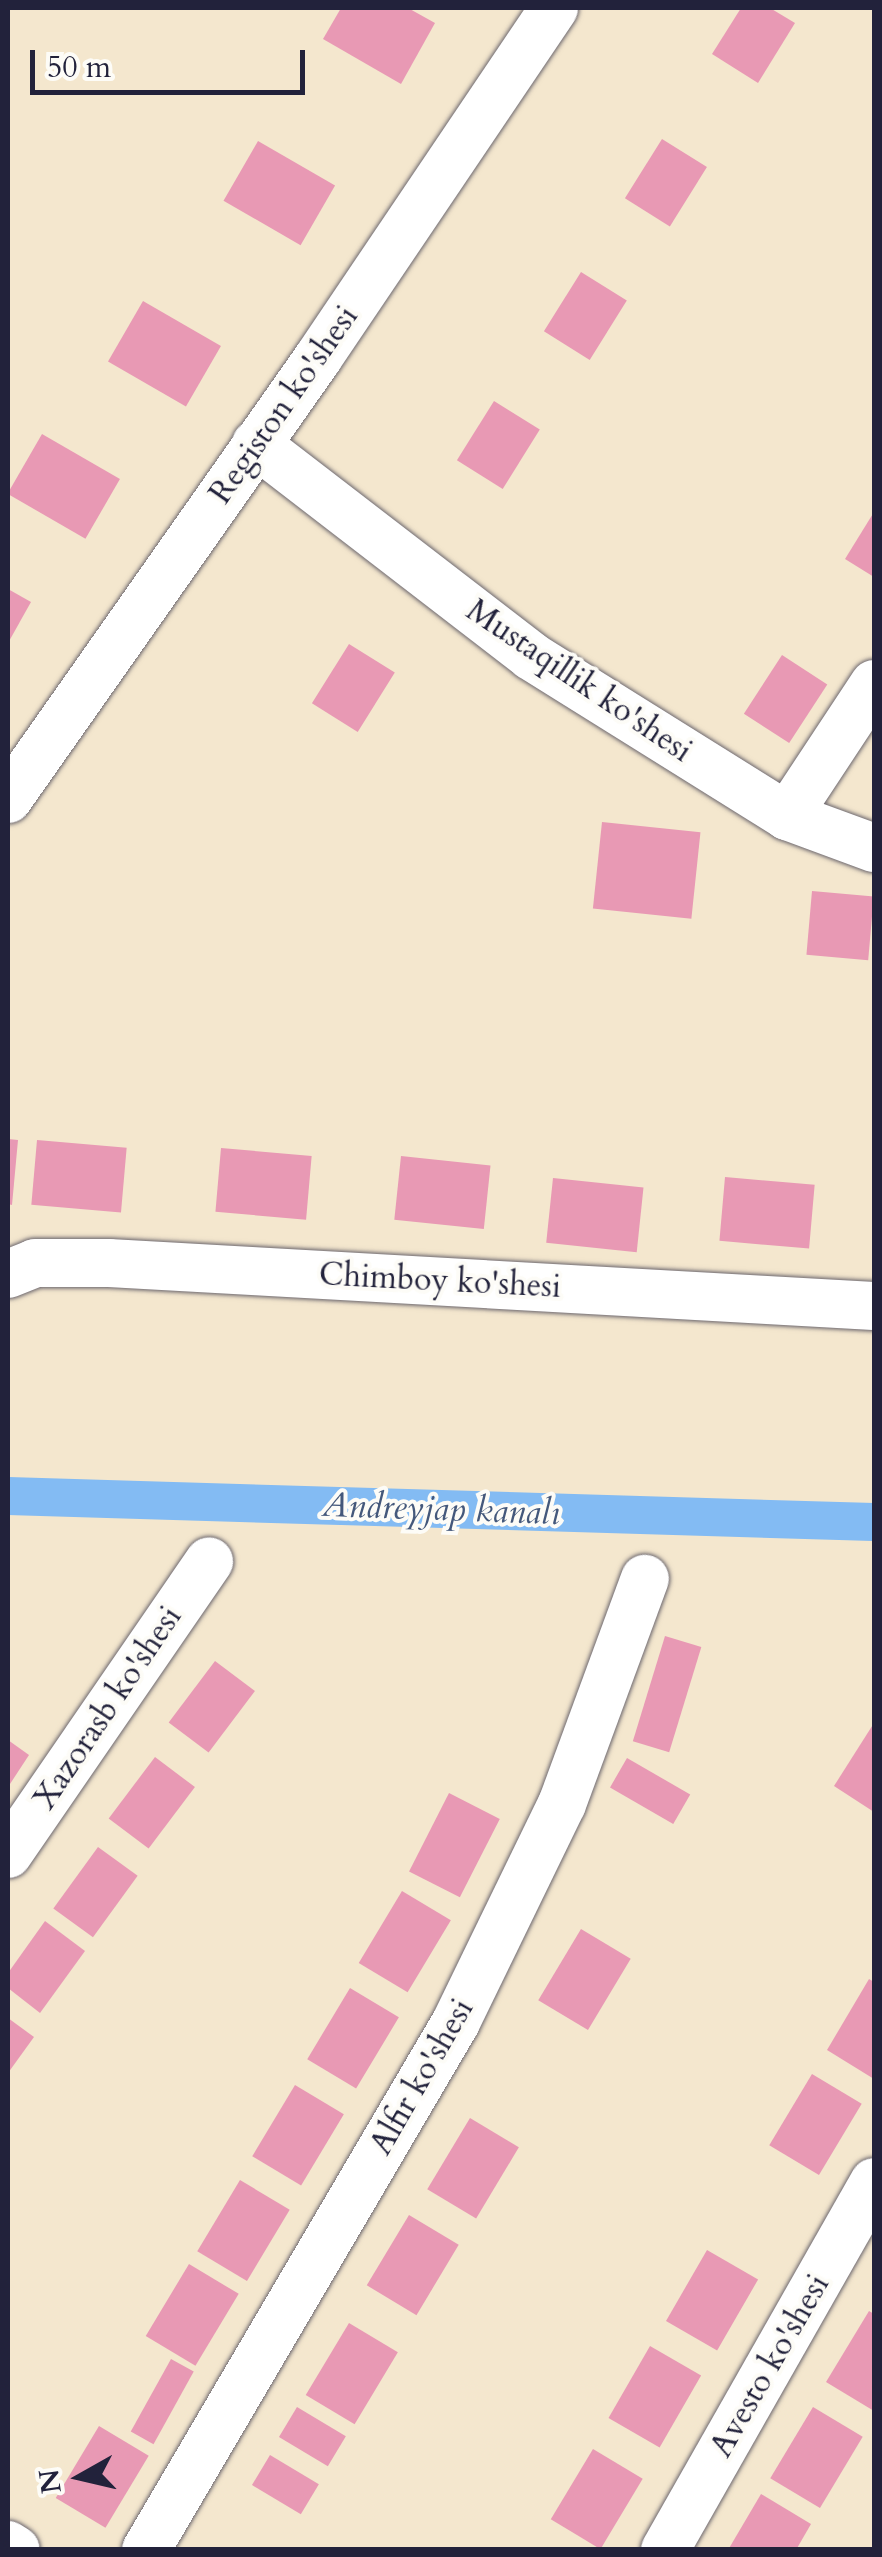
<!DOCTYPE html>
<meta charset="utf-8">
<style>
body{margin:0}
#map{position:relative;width:882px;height:2557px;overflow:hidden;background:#f4e7ce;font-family:Cardo,serif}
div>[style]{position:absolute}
.canal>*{height:38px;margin:-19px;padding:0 19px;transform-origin:19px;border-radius:19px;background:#83bbf3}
.building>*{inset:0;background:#e899b4;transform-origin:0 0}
.roads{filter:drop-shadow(0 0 2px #6c676e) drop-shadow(0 0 2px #6c676e)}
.minor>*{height:48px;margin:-24px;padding:0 24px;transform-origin:24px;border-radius:24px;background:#fff}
span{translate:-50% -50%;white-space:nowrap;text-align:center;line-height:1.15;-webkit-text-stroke:8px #fdfcf7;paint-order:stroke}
.street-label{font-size:32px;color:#22223b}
.water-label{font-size:35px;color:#44587b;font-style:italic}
.frame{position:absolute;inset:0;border:10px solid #22223b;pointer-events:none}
.north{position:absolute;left:30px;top:2427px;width:100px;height:100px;-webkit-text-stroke:8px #fdfcf7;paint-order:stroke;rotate:262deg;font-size:28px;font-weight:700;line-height:40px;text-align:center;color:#22223b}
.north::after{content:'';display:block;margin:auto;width:35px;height:45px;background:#22223b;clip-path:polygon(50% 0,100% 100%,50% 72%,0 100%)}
.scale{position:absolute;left:30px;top:50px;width:275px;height:45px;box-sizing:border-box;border:5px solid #22223b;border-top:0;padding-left:12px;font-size:30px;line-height:35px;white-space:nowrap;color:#22223b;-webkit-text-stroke:8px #fdfcf7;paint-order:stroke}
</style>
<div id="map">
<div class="canal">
<i style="left:8px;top:1496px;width:866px;rotate:1.72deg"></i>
</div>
<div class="building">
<i style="clip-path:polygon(341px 8px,408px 8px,435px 23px,401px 84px,323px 39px)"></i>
<i style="clip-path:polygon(741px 8px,770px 8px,795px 23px,758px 83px,712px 54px)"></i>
<i style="left:662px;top:139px;width:53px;height:70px;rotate:32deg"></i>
<i style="left:258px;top:141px;width:89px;height:69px;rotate:30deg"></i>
<i style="left:581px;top:272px;width:54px;height:70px;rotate:32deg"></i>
<i style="left:143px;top:301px;width:90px;height:70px;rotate:30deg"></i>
<i style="left:494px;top:401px;width:54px;height:70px;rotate:32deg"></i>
<i style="left:42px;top:434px;width:90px;height:69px;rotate:30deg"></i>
<i style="clip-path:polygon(874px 512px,874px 577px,845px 559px)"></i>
<i style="clip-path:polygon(8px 589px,31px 602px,8px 643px)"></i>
<i style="left:349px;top:644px;width:54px;height:70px;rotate:32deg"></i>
<i style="left:782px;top:655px;width:54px;height:70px;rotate:33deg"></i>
<i style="left:602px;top:822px;width:99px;height:87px;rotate:6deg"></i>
<i style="left:812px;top:891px;width:62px;height:64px;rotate:5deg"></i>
<i style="clip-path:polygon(8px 1139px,18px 1140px,12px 1205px,8px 1204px)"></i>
<i style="left:37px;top:1140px;width:90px;height:65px;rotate:5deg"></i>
<i style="left:221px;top:1148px;width:91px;height:64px;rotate:5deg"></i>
<i style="left:401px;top:1156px;width:90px;height:64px;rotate:6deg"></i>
<i style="left:725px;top:1177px;width:90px;height:64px;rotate:5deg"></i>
<i style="left:553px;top:1178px;width:91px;height:65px;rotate:6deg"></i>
<i style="left:665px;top:1636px;width:38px;height:110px;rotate:17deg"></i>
<i style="left:215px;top:1661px;width:50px;height:77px;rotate:37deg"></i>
<i style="clip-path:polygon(874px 1723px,874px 1812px,834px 1786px)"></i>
<i style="clip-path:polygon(8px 1740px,29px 1755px,8px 1787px)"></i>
<i style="left:155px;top:1757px;width:50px;height:77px;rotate:37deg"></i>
<i style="left:627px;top:1758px;width:73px;height:34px;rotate:30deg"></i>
<i style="left:449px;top:1793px;width:57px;height:88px;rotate:27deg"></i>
<i style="left:98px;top:1847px;width:49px;height:76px;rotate:36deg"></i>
<i style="left:402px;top:1891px;width:57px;height:84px;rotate:31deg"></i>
<i style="clip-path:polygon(45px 1921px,85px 1951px,40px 2013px,8px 1988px,8px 1973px)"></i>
<i style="left:581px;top:1929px;width:58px;height:83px;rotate:31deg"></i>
<i style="clip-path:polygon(869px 1979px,874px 1982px,874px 2079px,827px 2050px)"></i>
<i style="left:350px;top:1988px;width:57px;height:83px;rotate:31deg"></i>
<i style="clip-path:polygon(8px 2018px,34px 2037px,8px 2073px)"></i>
<i style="left:812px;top:2074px;width:58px;height:83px;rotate:31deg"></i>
<i style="left:295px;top:2085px;width:57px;height:83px;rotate:31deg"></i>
<i style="left:470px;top:2118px;width:57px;height:83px;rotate:31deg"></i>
<i style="left:240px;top:2180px;width:58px;height:83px;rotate:31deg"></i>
<i style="left:409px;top:2215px;width:58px;height:82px;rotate:31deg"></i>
<i style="left:707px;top:2250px;width:59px;height:82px;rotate:30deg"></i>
<i style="left:189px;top:2264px;width:58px;height:84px;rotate:31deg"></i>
<i style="clip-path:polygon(869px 2311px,874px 2314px,874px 2411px,826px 2382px)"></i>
<i style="left:349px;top:2323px;width:57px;height:84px;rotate:31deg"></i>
<i style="left:650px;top:2346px;width:59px;height:83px;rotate:30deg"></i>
<i style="left:171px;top:2359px;width:26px;height:83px;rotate:29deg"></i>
<i style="left:297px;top:2407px;width:57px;height:35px;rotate:31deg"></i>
<i style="left:813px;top:2407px;width:58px;height:83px;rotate:31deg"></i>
<i style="left:99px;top:2426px;width:58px;height:84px;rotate:31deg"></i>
<i style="left:593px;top:2449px;width:58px;height:82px;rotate:31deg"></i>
<i style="left:270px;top:2455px;width:57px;height:35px;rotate:31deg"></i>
<i style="clip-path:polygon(761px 2494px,811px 2524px,796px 2550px,728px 2550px)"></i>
</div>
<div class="roads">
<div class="minor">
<i style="left:256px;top:444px;width:347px;rotate:37.6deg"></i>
<i style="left:531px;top:656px;width:302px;rotate:32deg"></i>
<i style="left:787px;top:816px;width:93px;rotate:20.2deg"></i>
<i style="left:8px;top:799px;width:539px;rotate:-54.89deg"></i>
<i style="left:318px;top:358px;width:422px;rotate:-56deg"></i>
<i style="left:787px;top:816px;width:158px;rotate:-56.6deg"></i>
<i style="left:8px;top:1274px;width:29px;rotate:-22deg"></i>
<i style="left:35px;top:1263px;width:74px"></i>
<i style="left:109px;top:1263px;width:766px;rotate:3.22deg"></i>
<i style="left:8px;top:1854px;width:355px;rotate:-55.5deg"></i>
<i style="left:8px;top:2545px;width:9px;rotate:32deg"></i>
<i style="left:146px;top:2550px;width:612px;rotate:-59.58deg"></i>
<i style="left:456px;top:2022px;width:242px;rotate:-64.1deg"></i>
<i style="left:562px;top:1804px;width:240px;rotate:-69.8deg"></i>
<i style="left:665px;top:2550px;width:423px;rotate:-60.4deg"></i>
</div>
</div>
<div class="street-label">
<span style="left:284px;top:405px;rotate:-55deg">Registon ko'shesi</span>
<span style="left:579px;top:681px;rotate:34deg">Mustaqillik ko'shesi</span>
<span style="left:440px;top:1281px;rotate:3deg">Chimboy ko'shesi</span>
<span style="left:108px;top:1708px;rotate:-56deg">Xazorasb ko'shesi</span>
<span style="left:422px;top:2077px;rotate:-60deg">Alfir ko'shesi</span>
<span style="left:770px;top:2366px;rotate:-60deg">Avesto ko'shesi</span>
</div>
<div class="water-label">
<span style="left:441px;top:1509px;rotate:2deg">Andreyjap kanalı</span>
</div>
<div class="frame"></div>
<div class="north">N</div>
<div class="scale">50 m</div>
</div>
